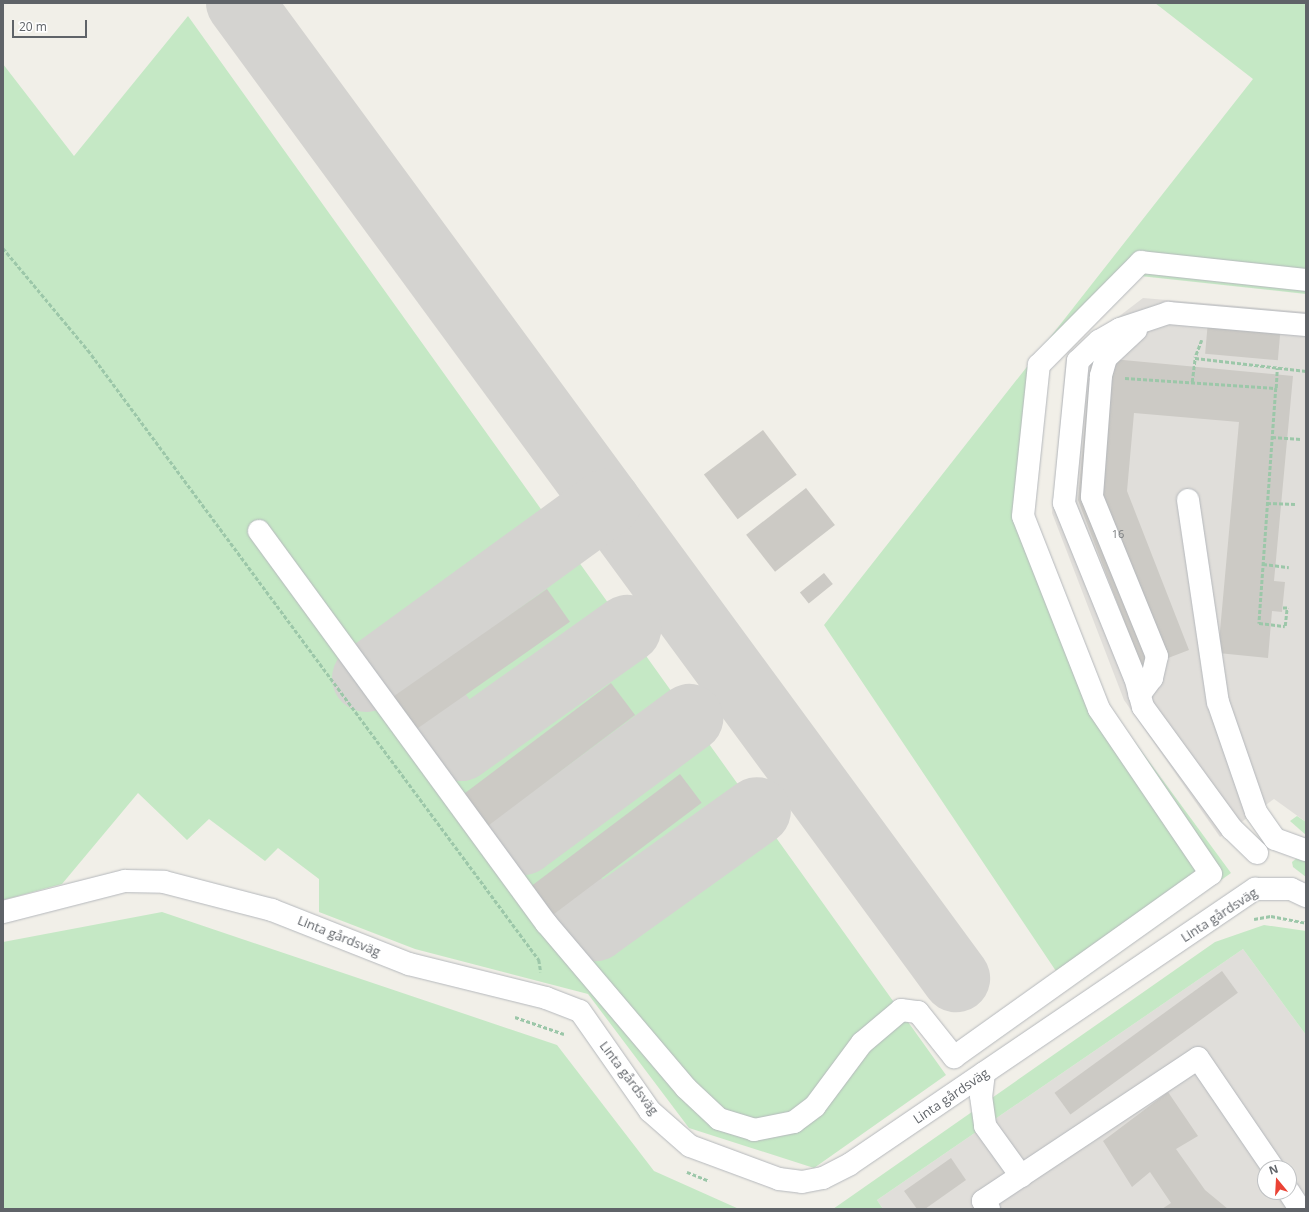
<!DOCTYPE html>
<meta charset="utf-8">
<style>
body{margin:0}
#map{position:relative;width:1309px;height:1212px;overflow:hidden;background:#f1efe8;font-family:"Open Sans",sans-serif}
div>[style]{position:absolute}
.industrial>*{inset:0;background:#e0deda}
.green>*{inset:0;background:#c5e8c5}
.taxiway>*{height:68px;margin:-34px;padding:0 34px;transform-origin:34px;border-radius:34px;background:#d4d3d0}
.building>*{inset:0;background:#cccac5;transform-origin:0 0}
.path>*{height:2.5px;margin-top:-1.25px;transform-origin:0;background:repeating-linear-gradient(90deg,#9cc7a9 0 4px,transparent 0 6px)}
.roads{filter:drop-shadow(0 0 1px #b5b8bc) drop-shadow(0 0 1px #b5b8bc)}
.minor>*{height:22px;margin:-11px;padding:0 11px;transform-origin:11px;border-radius:11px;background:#fff}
span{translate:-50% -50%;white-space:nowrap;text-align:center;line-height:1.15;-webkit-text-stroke:3px #fff;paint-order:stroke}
.number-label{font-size:11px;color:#7a7d7f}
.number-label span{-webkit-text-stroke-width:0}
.street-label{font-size:13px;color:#5f6368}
.frame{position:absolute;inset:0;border:4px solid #5f6368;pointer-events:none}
.north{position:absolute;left:1257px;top:1160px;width:40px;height:40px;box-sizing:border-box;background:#fff;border:1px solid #bfc1c3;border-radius:50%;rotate:342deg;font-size:11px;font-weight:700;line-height:16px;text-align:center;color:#5f6368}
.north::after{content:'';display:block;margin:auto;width:14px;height:18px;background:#ea4335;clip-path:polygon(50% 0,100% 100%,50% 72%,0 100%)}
.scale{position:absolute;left:12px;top:20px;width:75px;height:18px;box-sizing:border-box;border:2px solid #5f6368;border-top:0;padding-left:5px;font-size:12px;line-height:14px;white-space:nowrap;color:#5f6368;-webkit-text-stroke:3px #fff;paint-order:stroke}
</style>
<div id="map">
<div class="industrial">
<i style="clip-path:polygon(1143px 298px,1306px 312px,1306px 822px,1274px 799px,1220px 837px,1124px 700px,1052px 513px,1066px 357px)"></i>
<i style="clip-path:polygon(evenodd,1243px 949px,1306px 1035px,1306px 1209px,883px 1209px,877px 1200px,1243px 949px,1265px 1168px,1289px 1168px,1289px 1192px,1265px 1192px,1265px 1168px)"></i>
</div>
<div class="green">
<i style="clip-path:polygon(1155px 3px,1306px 3px,1306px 294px,1140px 276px,1050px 353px,1033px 516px,1109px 707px,1231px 873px,1068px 989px,824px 625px,1253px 79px)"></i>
<i style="clip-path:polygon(188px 16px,946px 1075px,814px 1168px,689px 1128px,588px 994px,415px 949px,319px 912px,319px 879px,278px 848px,265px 861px,209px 819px,187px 840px,138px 793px,62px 884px,3px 900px,3px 64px,74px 156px)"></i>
<i style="clip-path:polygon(1297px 816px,1306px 822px,1306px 835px,1290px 821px)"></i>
<i style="clip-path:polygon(1297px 858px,1306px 860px,1306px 877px,1293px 867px,1292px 862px)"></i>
<i style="clip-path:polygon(162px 912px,557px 1045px,654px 1171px,739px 1209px,3px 1209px,3px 942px)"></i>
<i style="clip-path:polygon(1264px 925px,1306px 931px,1306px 1035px,1243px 949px,877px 1200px,883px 1209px,833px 1209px,1215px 942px)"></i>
</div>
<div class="taxiway">
<i style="left:240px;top:3px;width:1210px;rotate:53.71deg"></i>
<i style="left:366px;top:678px;width:298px;rotate:-36deg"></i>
<i style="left:438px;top:714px;width:40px;rotate:55.1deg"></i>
<i style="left:461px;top:747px;width:204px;rotate:-35.4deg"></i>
<i style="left:502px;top:813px;width:35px;rotate:53deg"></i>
<i style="left:523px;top:841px;width:207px;rotate:-36.5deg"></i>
<i style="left:574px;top:898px;width:36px;rotate:54deg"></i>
<i style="left:595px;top:927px;width:199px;rotate:-35.6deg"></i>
</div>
<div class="building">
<i style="left:1208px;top:321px;width:73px;height:33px;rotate:5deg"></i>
<i style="clip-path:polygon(1091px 357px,1293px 376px,1274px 581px,1285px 582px,1282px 612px,1272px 611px,1268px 658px,1218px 653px,1239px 422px,1134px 413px,1127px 491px,1189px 650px,1142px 668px,1078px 500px)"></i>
<i style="left:763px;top:430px;width:56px;height:74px;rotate:53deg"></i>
<i style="left:806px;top:488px;width:47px;height:76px;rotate:52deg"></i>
<i style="left:824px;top:573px;width:14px;height:31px;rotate:51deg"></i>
<i style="left:547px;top:589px;width:40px;height:191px;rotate:55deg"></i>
<i style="left:611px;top:683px;width:40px;height:186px;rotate:53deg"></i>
<i style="left:680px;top:774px;width:36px;height:187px;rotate:53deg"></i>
<i style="left:1222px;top:971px;width:27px;height:207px;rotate:54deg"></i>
<i style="clip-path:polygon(1168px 1092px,1198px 1136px,1176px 1149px,1205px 1190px,1228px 1209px,1162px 1209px,1171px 1203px,1150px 1172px,1132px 1187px,1103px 1141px)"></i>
<i style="clip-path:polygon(951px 1158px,966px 1180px,925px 1209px,917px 1209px,904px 1191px)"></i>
</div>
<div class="path">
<i style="left:3px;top:248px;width:133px;rotate:50.2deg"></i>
<i style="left:88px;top:350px;width:759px;rotate:53.52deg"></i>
<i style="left:539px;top:960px;width:12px;rotate:81deg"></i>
<i style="left:1202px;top:340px;width:19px;rotate:111deg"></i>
<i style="left:1195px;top:358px;width:112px;rotate:6.7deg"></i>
<i style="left:1125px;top:378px;width:151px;rotate:3.8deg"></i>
<i style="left:1276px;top:388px;width:236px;rotate:94.1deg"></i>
<i style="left:1259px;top:623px;width:26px;rotate:7deg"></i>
<i style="left:1285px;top:626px;width:18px;rotate:-84deg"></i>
<i style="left:1287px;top:608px;width:5px;rotate:180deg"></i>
<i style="left:1192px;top:382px;width:24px;rotate:-83deg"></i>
<i style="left:1276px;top:388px;width:20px;rotate:-87deg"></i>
<i style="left:1272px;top:437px;width:29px;rotate:4deg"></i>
<i style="left:1267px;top:503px;width:28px;rotate:2deg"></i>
<i style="left:1263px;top:564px;width:26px;rotate:7deg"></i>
<i style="left:1254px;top:919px;width:17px;rotate:-10deg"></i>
<i style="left:1271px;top:916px;width:36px;rotate:11deg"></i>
<i style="left:515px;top:1017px;width:52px;rotate:19.1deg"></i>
<i style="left:687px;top:1172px;width:24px;rotate:22deg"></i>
</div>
<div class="roads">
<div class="minor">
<i style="left:1136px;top:330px;width:41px;rotate:137deg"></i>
<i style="left:1106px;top:358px;width:19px;rotate:106deg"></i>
<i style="left:1101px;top:376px;width:121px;rotate:94.3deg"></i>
<i style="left:1092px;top:497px;width:172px;rotate:67.8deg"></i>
<i style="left:1157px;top:656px;width:23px;rotate:103deg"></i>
<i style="left:1152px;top:678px;width:21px;rotate:127deg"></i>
<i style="left:1188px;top:500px;width:204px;rotate:81.6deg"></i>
<i style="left:1218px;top:702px;width:116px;rotate:70.9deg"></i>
<i style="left:1256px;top:812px;width:33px;rotate:55deg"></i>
<i style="left:1275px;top:839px;width:33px;rotate:20deg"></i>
<i style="left:259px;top:531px;width:486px;rotate:53.8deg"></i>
<i style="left:546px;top:923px;width:216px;rotate:49.7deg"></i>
<i style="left:686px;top:1088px;width:45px;rotate:43.2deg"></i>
<i style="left:719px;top:1119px;width:37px;rotate:17deg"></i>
<i style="left:754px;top:1130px;width:41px;rotate:-11.3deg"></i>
<i style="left:794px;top:1122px;width:26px;rotate:-37deg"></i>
<i style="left:815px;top:1106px;width:79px;rotate:-53.3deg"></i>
<i style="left:862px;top:1043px;width:51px;rotate:-40.2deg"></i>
<i style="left:901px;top:1010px;width:17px;rotate:7deg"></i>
<i style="left:918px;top:1012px;width:58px;rotate:51.3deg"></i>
<i style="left:954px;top:1057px;width:315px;rotate:-35.5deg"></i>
<i style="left:1211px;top:874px;width:199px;rotate:-124.2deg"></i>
<i style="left:1099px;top:709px;width:207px;rotate:-111.5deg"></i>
<i style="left:1023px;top:516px;width:152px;rotate:-84deg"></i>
<i style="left:1039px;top:365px;width:145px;rotate:-45.3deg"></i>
<i style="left:1141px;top:262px;width:166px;rotate:6.2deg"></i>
<i style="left:1257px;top:853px;width:35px;rotate:-136deg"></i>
<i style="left:1232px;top:829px;width:151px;rotate:-126.1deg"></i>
<i style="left:1143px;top:707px;width:30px;rotate:-105deg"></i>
<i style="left:1135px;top:678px;width:189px;rotate:-112.1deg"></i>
<i style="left:1064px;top:503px;width:143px;rotate:-84.4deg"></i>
<i style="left:1078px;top:361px;width:29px;rotate:-44deg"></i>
<i style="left:1099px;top:341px;width:24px;rotate:-30deg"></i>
<i style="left:1120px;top:329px;width:51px;rotate:-18.4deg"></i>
<i style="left:1168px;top:313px;width:139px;rotate:5deg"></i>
<i style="left:3px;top:912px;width:126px;rotate:-14.3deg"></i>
<i style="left:125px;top:881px;width:39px;rotate:1deg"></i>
<i style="left:164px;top:882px;width:112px;rotate:14.5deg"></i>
<i style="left:272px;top:910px;width:147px;rotate:21.5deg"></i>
<i style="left:409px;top:964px;width:141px;rotate:13.9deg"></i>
<i style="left:546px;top:998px;width:36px;rotate:21deg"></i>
<i style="left:580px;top:1011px;width:122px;rotate:55deg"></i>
<i style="left:650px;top:1111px;width:53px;rotate:41.2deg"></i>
<i style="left:690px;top:1146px;width:95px;rotate:20.3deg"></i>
<i style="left:779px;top:1179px;width:23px;rotate:7deg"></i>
<i style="left:802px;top:1182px;width:21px;rotate:-11deg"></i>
<i style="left:823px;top:1178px;width:30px;rotate:-27deg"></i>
<i style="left:850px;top:1164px;width:490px;rotate:-34.2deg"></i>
<i style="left:1255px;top:889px;width:36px"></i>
<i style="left:1291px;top:889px;width:17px;rotate:25deg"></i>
<i style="left:984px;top:1073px;width:23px;rotate:97deg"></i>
<i style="left:981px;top:1096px;width:30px;rotate:82deg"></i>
<i style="left:985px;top:1126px;width:62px;rotate:54.2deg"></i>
<i style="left:1289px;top:1192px;width:20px;rotate:57deg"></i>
<i style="left:989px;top:1209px;width:10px;rotate:-127deg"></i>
<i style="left:983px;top:1201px;width:258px;rotate:-33.6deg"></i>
<i style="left:1198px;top:1058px;width:133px;rotate:55.7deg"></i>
</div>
</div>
<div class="number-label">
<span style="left:1118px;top:534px">16</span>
</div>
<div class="street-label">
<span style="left:1219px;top:915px;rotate:-33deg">Linta gårdsväg</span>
<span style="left:339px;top:936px;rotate:22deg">Linta gårdsväg</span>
<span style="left:629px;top:1078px;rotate:53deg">Linta gårdsväg</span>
<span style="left:951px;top:1096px;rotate:-34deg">Linta gårdsväg</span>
</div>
<div class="frame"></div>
<div class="north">N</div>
<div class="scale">20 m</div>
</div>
